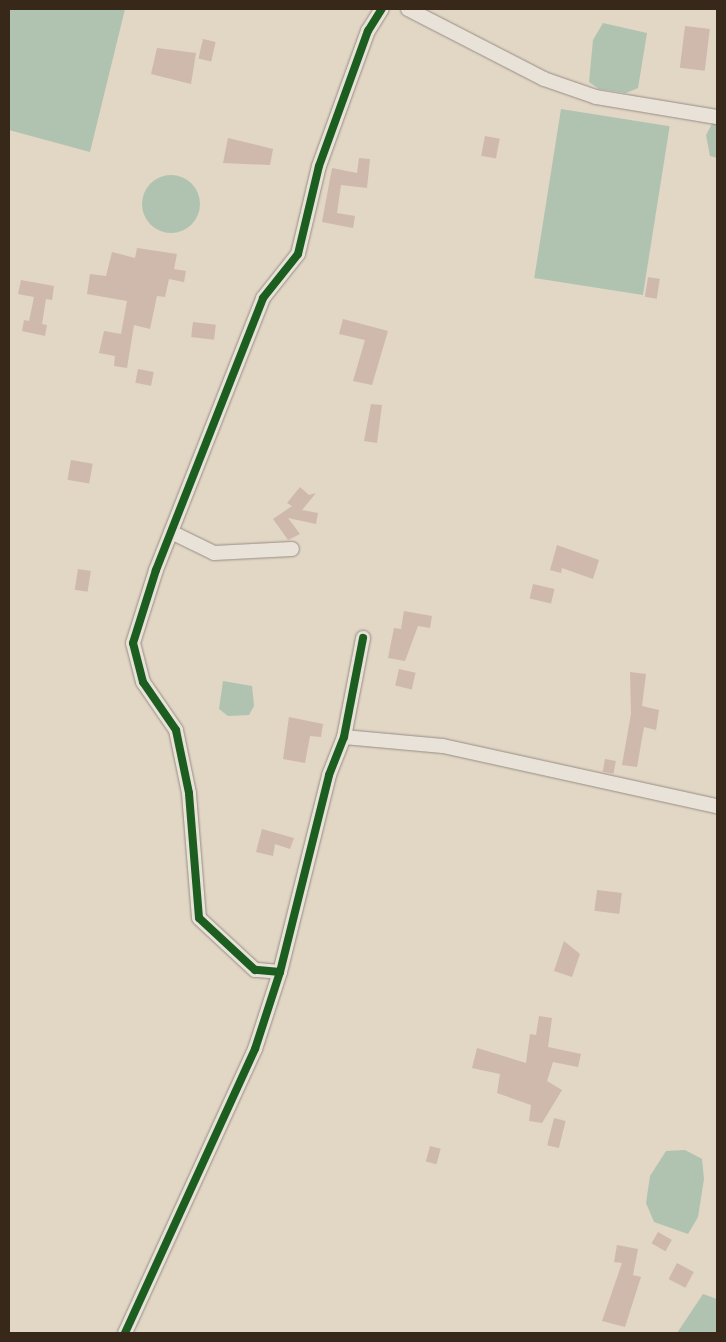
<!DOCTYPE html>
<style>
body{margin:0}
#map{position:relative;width:726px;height:1342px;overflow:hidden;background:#e2d6c5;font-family:"EB Garamond",serif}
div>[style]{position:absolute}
.water>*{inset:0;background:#b0c3b1;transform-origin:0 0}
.round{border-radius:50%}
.building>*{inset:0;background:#ceb9ac;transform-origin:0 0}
.roads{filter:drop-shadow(0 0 1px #978e83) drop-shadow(0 0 1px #978e83)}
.minor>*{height:14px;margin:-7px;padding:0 7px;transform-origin:7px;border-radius:7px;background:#e8e2d9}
.cycleway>*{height:8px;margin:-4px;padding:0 4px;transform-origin:4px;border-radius:4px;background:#1b5e20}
span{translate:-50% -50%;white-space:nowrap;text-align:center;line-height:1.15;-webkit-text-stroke:4px #f5e6d1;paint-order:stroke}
.frame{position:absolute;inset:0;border:10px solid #372819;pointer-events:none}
</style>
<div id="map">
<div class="water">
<i style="clip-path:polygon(9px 9px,125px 9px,90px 152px,9px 130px)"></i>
<i style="clip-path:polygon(603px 23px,647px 33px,638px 88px,626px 93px,599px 89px,589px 82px,593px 40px)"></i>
<i style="left:561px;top:109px;width:110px;height:171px;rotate:9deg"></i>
<i style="clip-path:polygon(713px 122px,717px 123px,717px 158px,710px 156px,706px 135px)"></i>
<i class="round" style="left:142px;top:175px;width:58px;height:58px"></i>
<i style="clip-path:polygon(223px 681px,252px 686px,254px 706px,249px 715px,228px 716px,219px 709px)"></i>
<i style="clip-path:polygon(685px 1150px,702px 1159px,704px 1179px,698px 1217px,688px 1234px,654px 1222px,646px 1203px,650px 1176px,666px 1151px)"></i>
<i style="clip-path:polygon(703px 1294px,717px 1299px,717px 1333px,677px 1333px)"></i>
</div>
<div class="building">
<i style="left:685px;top:26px;width:25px;height:42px;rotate:7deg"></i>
<i style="left:203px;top:39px;width:13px;height:20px;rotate:13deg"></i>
<i style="clip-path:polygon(157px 48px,196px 53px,191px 84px,151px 74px)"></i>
<i style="left:485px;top:136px;width:15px;height:20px;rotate:11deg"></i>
<i style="clip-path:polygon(228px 138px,273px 149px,270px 165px,223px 163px)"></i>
<i style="clip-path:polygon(359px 158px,370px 159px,367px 188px,341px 185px,337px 213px,355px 216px,353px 228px,322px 222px,332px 168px,357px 173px)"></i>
<i style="clip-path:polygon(137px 248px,177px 254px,174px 269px,186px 271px,184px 282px,169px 279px,165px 297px,157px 296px,150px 329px,134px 325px,127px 368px,114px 366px,115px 356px,99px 353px,104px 331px,121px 334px,127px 301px,87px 294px,90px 274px,106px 276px,112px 252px,135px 258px)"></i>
<i style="left:648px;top:277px;width:12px;height:20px;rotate:9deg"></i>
<i style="clip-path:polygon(21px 280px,54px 286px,52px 300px,46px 299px,42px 324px,47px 325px,45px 336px,22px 331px,24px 320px,29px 321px,34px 297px,18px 294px)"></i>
<i style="clip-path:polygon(343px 319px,388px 331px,372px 385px,353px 381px,365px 340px,339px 334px)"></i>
<i style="left:193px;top:322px;width:23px;height:15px;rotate:7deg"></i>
<i style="left:138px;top:369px;width:16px;height:14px;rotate:11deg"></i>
<i style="clip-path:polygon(371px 404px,382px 405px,377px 443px,364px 441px)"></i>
<i style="left:71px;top:460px;width:22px;height:20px;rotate:10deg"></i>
<i style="clip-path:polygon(300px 487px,309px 495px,316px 493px,302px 510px,318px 513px,316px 524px,288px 518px,300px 534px,288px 540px,273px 519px,292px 506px,287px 503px)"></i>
<i style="clip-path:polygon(557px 545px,599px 560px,593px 579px,562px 568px,561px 573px,550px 570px)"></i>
<i style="left:78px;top:569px;width:13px;height:21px;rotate:9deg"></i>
<i style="left:533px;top:584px;width:22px;height:15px;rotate:13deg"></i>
<i style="clip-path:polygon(404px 611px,432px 616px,430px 628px,418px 626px,405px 661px,388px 658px,394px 628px,401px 629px)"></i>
<i style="left:399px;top:669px;width:17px;height:17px;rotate:13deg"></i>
<i style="clip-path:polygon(630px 672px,646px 674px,642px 706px,659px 710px,656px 730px,644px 727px,637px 767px,622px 765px,631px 714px)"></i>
<i style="clip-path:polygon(289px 717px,323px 724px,321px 737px,310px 736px,305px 763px,283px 759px)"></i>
<i style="left:605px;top:759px;width:11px;height:13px;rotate:10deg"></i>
<i style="clip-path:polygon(262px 829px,294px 838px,290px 849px,275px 844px,273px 856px,256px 852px)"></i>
<i style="left:597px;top:890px;width:25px;height:21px;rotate:7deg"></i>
<i style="clip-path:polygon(564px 941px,580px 954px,572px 977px,554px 971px)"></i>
<i style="clip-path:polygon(539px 1016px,552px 1018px,548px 1047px,581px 1054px,578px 1067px,553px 1062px,547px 1081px,562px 1090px,542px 1123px,529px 1121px,531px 1105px,497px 1093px,500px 1074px,472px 1068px,477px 1048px,526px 1063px,530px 1034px,536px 1035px)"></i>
<i style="left:554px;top:1118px;width:12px;height:28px;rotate:14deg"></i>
<i style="left:430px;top:1146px;width:11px;height:16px;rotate:15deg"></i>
<i style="left:658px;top:1232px;width:16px;height:13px;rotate:30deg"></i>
<i style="clip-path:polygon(617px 1245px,638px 1249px,633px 1275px,641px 1277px,625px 1327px,602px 1321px,622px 1263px,614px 1262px)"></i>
<i style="left:677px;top:1263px;width:19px;height:18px;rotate:28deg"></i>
</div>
<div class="roads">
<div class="minor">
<i style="left:408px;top:9px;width:153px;rotate:27.2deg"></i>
<i style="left:544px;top:79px;width:55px;rotate:19.1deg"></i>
<i style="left:596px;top:97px;width:123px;rotate:9.4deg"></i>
<i style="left:171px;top:532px;width:48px;rotate:26deg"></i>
<i style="left:214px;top:553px;width:78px;rotate:-2.9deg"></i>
<i style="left:344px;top:737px;width:99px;rotate:5.2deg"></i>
<i style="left:443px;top:746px;width:280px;rotate:12.4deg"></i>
<i style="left:280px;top:972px;width:25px;rotate:-175deg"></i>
<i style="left:255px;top:970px;width:76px;rotate:-137.1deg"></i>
<i style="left:199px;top:918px;width:125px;rotate:-94.6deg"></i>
<i style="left:189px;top:793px;width:64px;rotate:-101.7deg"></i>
<i style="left:176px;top:730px;width:58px;rotate:-124.5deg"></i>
<i style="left:143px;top:682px;width:40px;rotate:-104.4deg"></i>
<i style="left:133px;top:643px;width:77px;rotate:-72.5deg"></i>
<i style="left:156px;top:570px;width:292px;rotate:-68.5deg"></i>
<i style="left:263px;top:298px;width:56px;rotate:-51.5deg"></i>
<i style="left:298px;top:254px;width:90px;rotate:-76.6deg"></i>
<i style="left:319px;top:166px;width:144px;rotate:-70.1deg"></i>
<i style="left:368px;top:31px;width:26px;rotate:-58deg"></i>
<i style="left:125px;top:1333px;width:312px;rotate:-65.4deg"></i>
<i style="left:255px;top:1049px;width:81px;rotate:-72deg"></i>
<i style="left:280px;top:972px;width:203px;rotate:-76deg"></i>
<i style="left:329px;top:775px;width:41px;rotate:-68.5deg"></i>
<i style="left:344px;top:737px;width:101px;rotate:-79.1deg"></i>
</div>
</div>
<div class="cycleway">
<i style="left:280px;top:972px;width:25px;rotate:-175deg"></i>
<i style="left:255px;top:970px;width:76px;rotate:-137.1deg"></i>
<i style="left:199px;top:918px;width:125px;rotate:-94.6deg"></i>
<i style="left:189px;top:793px;width:64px;rotate:-101.7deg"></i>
<i style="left:176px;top:730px;width:58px;rotate:-124.5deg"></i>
<i style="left:143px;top:682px;width:40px;rotate:-104.4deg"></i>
<i style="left:133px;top:643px;width:77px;rotate:-72.5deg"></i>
<i style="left:156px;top:570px;width:292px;rotate:-68.5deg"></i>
<i style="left:263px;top:298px;width:56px;rotate:-51.5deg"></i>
<i style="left:298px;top:254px;width:90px;rotate:-76.6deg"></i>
<i style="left:319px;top:166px;width:144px;rotate:-70.1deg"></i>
<i style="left:368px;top:31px;width:26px;rotate:-58deg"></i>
<i style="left:125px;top:1333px;width:312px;rotate:-65.4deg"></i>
<i style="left:255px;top:1049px;width:81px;rotate:-72deg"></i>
<i style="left:280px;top:972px;width:203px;rotate:-76deg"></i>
<i style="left:329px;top:775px;width:41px;rotate:-68.5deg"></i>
<i style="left:344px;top:737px;width:101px;rotate:-79.1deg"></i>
</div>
<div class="frame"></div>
</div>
